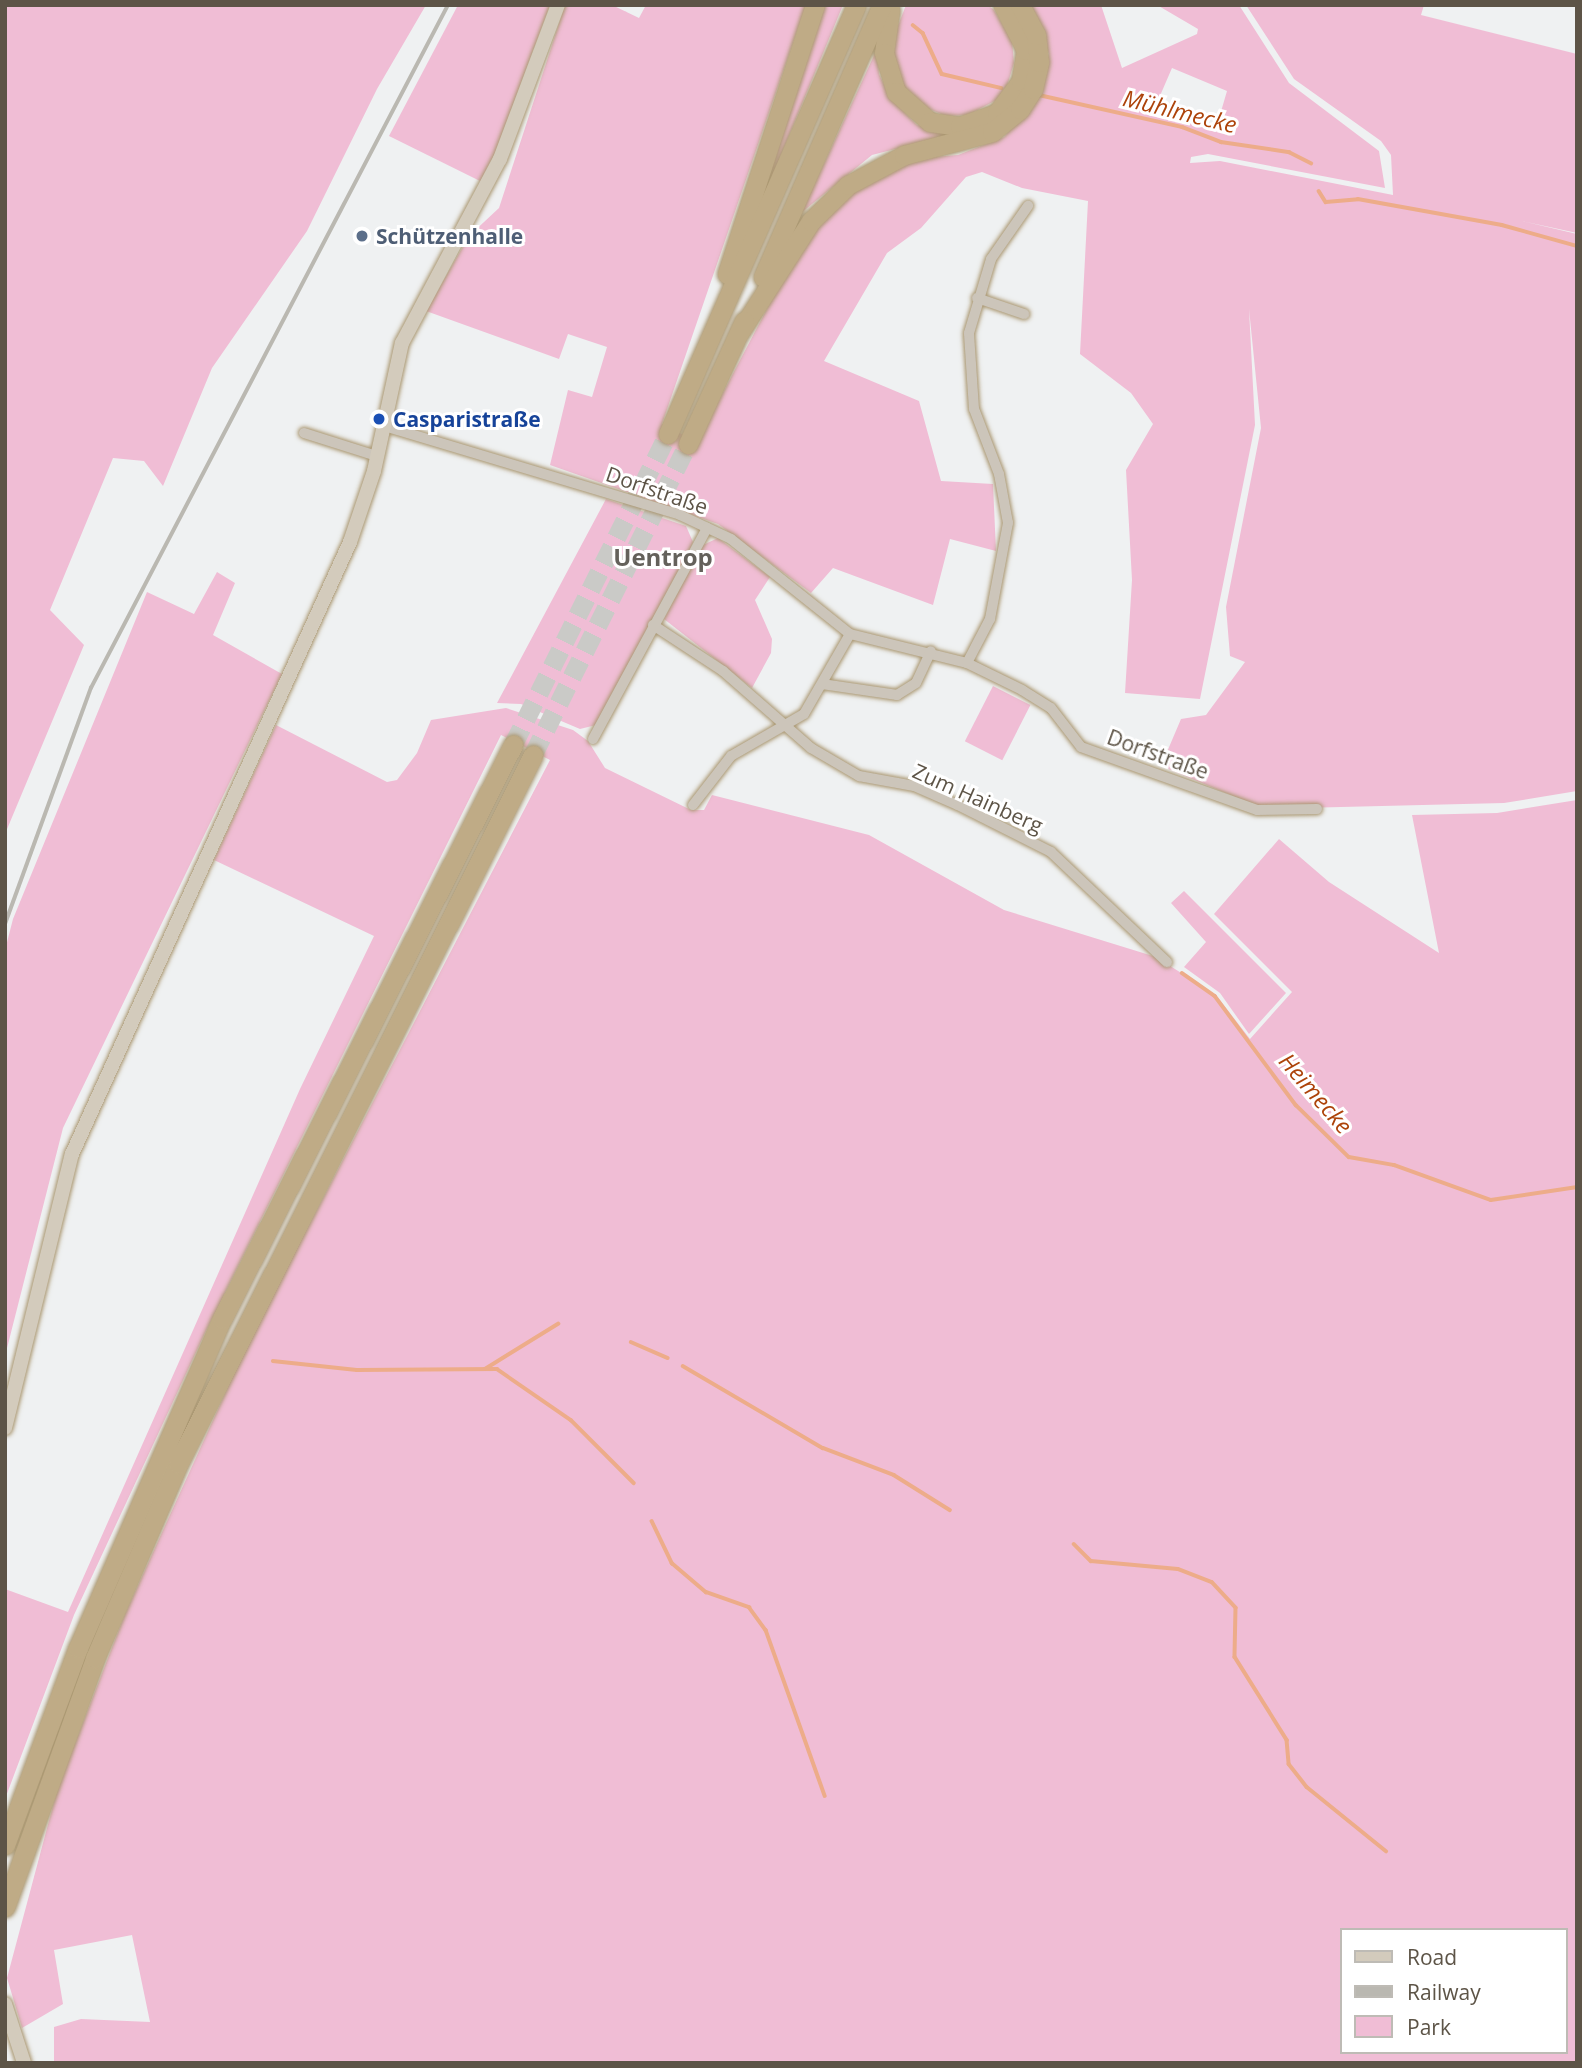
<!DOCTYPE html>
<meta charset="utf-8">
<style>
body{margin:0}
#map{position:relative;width:1582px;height:2068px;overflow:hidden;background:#eff1f2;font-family:"Open Sans",sans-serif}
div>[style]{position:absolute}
.green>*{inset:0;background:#f0bdd5;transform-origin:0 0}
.stream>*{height:3.5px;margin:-1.75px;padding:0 1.75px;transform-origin:1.75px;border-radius:1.75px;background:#edac89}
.motorway-tunnel>*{height:19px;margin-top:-9.5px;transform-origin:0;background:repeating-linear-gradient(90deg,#cacac7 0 19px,transparent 0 29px)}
.roads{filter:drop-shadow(0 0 2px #aa9771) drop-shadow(0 0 2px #aa9771)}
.minor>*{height:10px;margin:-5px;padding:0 5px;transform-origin:5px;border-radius:5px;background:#ccc5ba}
.secondary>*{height:14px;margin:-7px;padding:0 7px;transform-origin:7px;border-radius:7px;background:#d3cbbc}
.motorway>*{height:19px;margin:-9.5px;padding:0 9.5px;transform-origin:9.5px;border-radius:9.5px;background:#bfab86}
.rail>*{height:3.5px;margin:-1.75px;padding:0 1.75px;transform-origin:1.75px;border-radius:1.75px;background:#bab8b1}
.dots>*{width:19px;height:19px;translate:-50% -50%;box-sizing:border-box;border:4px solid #fff;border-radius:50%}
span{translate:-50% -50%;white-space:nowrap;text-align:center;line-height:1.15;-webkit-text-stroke:6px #fff;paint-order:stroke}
.service-label{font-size:21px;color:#4e5e75;font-weight:700}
.left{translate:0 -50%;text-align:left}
.transit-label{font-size:21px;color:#164399;font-weight:700}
.street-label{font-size:21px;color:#5d5447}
.water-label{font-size:23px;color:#ad430a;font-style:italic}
.quarter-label{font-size:24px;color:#64615b;font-weight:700}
.frame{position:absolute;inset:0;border:7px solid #5d5447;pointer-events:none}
.legend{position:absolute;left:1340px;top:1928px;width:228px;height:126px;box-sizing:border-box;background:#fff;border:2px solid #bebbb5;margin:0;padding:9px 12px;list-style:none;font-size:21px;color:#5d5447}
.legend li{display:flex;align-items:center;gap:14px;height:35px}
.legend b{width:35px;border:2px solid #bebbb5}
</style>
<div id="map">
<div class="green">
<i style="clip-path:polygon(5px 5px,426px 5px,377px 89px,307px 231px,212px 368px,163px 486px,144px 461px,113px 458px,50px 610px,84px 645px,5px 834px)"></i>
<i style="clip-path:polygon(458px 5px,550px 5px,484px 183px,389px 136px)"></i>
<i style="clip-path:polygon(evenodd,565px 5px,612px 5px,639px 18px,646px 5px,806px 5px,662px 424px,697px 442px,781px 282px,831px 208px,874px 174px,919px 158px,958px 155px,1004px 137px,1035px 101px,1049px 54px,1031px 5px,1101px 5px,1122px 68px,1197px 34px,1198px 29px,1157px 5px,1239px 5px,1289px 83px,1379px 151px,1385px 188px,1208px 154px,1191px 157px,1190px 163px,1220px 161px,1393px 195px,1391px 155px,1381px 141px,1294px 79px,1246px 5px,1424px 5px,1421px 15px,1577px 54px,1577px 233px,1522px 221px,1577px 234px,1577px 791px,1504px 803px,1264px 809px,1161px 766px,1181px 719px,1206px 715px,1245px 662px,1230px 656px,1226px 607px,1261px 428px,1249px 309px,1255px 425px,1200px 699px,1125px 693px,1132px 580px,1126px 470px,1153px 424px,1131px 393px,1080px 354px,1088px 201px,1022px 188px,982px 172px,966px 177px,921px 228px,887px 253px,824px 361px,919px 401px,941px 481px,993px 484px,996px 551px,950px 539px,933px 605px,833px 568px,811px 593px,718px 524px,550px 465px,568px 390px,592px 397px,607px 347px,568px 334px,559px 359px,426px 311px,469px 236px,499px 208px,565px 5px,1172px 68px,1227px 91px,1215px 132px,1156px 105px,1172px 68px)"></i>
<i style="clip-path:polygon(819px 5px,843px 5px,743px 247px)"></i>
<i style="clip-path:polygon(906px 5px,988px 5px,994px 10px,1012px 41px,1014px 63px,1004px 96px,968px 115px,946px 116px,922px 106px,902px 84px,893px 58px,894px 36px)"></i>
<i style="clip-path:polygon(877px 49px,879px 74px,891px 99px,917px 125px,953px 134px,872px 155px,801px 213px)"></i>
<i style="clip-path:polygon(606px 499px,686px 526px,693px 542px,689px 552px,596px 725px,580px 729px,521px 704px,497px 703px)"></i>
<i style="clip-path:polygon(718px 538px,770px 577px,755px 600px,772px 639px,771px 653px,752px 688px,664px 619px,703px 545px)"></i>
<i style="clip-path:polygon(217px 572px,235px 583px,213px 635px,282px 674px,63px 1128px,5px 1356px,5px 950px,13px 919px,147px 592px,194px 614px)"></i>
<i style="left:993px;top:686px;width:42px;height:62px;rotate:27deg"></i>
<i style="clip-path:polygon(evenodd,506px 708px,573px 730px,588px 741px,605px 768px,691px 810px,704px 810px,712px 795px,869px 835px,1004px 910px,1156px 957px,1216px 995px,1250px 1039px,1292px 992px,1214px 914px,1279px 839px,1329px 882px,1439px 953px,1412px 815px,1497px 813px,1577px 800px,1577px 2063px,54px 2063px,54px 2027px,81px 2019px,150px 2022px,132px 1935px,54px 1950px,63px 2004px,22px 2028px,7px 1978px,58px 1787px,125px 1614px,248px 1343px,550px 760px,501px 735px,205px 1333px,74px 1615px,5px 1799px,5px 1589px,68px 1612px,300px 1089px,374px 936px,214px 860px,276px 725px,387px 782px,397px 780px,417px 753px,431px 720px,506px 708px,1342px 1930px,1566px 1930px,1566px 2052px,1342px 2052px,1342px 1930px)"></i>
<i style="clip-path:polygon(1184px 891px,1286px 993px,1249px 1034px,1220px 993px,1184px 967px,1206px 942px,1171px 903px)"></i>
</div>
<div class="stream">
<i style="left:913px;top:25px;width:13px;rotate:39deg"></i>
<i style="left:923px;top:33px;width:45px;rotate:65.1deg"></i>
<i style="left:942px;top:74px;width:61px;rotate:13.3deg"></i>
<i style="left:1039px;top:95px;width:147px;rotate:12.6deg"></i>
<i style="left:1182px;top:127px;width:42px;rotate:21deg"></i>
<i style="left:1221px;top:142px;width:69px;rotate:8.4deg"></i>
<i style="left:1289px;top:152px;width:25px;rotate:27deg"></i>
<i style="left:1319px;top:191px;width:13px;rotate:58deg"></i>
<i style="left:1326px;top:202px;width:32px;rotate:-5deg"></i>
<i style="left:1358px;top:199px;width:146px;rotate:10.2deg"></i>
<i style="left:1502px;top:225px;width:78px;rotate:15.6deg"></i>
<i style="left:1182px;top:973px;width:40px;rotate:34.9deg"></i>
<i style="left:1215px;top:996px;width:136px;rotate:53.4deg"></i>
<i style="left:1296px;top:1105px;width:74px;rotate:44.5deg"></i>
<i style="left:1349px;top:1157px;width:46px;rotate:10.1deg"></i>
<i style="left:1394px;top:1165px;width:103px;rotate:19.8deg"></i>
<i style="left:1491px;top:1200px;width:87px;rotate:-8.6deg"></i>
<i style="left:631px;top:1342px;width:40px;rotate:23.4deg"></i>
<i style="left:273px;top:1361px;width:84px;rotate:6.1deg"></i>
<i style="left:357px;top:1370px;width:140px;rotate:-0.4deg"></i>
<i style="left:497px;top:1369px;width:90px;rotate:34.6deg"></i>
<i style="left:571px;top:1420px;width:89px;rotate:45deg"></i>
<i style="left:683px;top:1366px;width:162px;rotate:30.4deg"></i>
<i style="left:823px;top:1448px;width:76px;rotate:20.8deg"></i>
<i style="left:894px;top:1475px;width:66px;rotate:32deg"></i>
<i style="left:485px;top:1369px;width:86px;rotate:-31.7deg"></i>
<i style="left:652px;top:1521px;width:47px;rotate:64.5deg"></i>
<i style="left:672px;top:1563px;width:45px;rotate:40.5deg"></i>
<i style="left:706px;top:1592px;width:46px;rotate:19.2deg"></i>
<i style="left:749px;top:1607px;width:29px;rotate:54deg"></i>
<i style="left:766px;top:1630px;width:176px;rotate:70.4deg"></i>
<i style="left:1074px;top:1544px;width:24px;rotate:45deg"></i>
<i style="left:1091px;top:1561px;width:87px;rotate:5.3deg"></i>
<i style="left:1178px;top:1569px;width:36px;rotate:21deg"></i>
<i style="left:1212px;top:1582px;width:35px;rotate:47deg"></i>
<i style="left:1236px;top:1608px;width:49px;rotate:91.2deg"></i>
<i style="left:1235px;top:1657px;width:98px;rotate:57.9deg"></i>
<i style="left:1287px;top:1740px;width:24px;rotate:85deg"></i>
<i style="left:1289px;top:1764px;width:29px;rotate:52deg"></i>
<i style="left:1307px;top:1787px;width:102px;rotate:39deg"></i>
</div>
<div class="motorway-tunnel">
<i style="left:513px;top:745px;width:347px;rotate:-63.5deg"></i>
<i style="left:533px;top:755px;width:347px;rotate:-63.5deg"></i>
</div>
<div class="roads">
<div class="minor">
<i style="left:977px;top:298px;width:50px;rotate:18.8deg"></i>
<i style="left:384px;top:426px;width:309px;rotate:16.7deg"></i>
<i style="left:680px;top:515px;width:56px;rotate:25.2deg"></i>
<i style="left:731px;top:539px;width:152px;rotate:38.6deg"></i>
<i style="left:850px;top:634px;width:121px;rotate:13.9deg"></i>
<i style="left:967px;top:663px;width:61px;rotate:26.1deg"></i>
<i style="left:1022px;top:690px;width:34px;rotate:32deg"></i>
<i style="left:1051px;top:708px;width:49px;rotate:52.4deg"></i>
<i style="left:1081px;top:747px;width:187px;rotate:19.7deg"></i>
<i style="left:1257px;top:810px;width:60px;rotate:-1deg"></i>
<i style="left:304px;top:433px;width:77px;rotate:17.5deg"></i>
<i style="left:653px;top:625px;width:84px;rotate:33.3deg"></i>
<i style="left:723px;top:671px;width:117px;rotate:41.2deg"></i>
<i style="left:811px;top:748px;width:56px;rotate:30.3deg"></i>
<i style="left:859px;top:776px;width:56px;rotate:10.3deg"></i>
<i style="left:914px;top:786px;width:48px;rotate:23.4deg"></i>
<i style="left:958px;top:805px;width:104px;rotate:26.8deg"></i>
<i style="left:1051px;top:852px;width:160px;rotate:43.5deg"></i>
<i style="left:967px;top:663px;width:50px;rotate:-62.4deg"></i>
<i style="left:990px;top:619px;width:98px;rotate:-79.4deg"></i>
<i style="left:1008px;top:523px;width:50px;rotate:-100.4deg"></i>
<i style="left:999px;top:474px;width:70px;rotate:-111deg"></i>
<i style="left:974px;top:409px;width:76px;rotate:-93.8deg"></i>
<i style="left:969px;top:333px;width:77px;rotate:-73.4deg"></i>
<i style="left:991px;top:259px;width:65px;rotate:-55.1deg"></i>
<i style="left:822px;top:684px;width:76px;rotate:8.3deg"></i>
<i style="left:897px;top:695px;width:22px;rotate:-32deg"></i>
<i style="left:916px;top:683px;width:35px;rotate:-65deg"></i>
<i style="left:593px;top:739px;width:240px;rotate:-61.6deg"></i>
<i style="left:693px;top:805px;width:62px;rotate:-52.2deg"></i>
<i style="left:731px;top:756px;width:84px;rotate:-29.9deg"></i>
<i style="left:804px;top:714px;width:92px;rotate:-60.1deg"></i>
</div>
<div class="secondary">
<i style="left:5px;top:1428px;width:282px;rotate:-76.3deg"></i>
<i style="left:72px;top:1154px;width:672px;rotate:-65.57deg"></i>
<i style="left:350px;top:542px;width:75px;rotate:-71.3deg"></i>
<i style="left:374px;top:471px;width:131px;rotate:-77.7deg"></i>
<i style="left:402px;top:343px;width:208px;rotate:-62deg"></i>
<i style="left:500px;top:159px;width:165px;rotate:-69.4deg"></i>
<i style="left:5px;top:2004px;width:62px;rotate:72.1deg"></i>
</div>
<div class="motorway">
<i style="left:890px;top:10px;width:43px;rotate:97.9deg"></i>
<i style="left:884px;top:53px;width:41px;rotate:72.9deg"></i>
<i style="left:896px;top:92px;width:45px;rotate:41.4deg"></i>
<i style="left:930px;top:122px;width:30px;rotate:8deg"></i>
<i style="left:960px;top:126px;width:39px;rotate:-19deg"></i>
<i style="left:997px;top:113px;width:40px;rotate:-53deg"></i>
<i style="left:1021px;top:81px;width:31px;rotate:-81deg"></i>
<i style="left:1026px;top:50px;width:51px;rotate:-117.1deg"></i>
<i style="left:727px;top:274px;width:283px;rotate:-71.9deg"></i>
<i style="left:763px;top:277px;width:297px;rotate:-66.4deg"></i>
<i style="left:739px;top:333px;width:133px;rotate:-57.3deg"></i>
<i style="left:811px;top:221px;width:52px;rotate:-44.2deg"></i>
<i style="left:848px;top:185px;width:64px;rotate:-28.2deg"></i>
<i style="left:904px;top:155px;width:91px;rotate:-14.6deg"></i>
<i style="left:992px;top:132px;width:36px;rotate:-39deg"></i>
<i style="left:1020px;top:109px;width:24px;rotate:-57deg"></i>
<i style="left:1033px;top:89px;width:28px;rotate:-77deg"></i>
<i style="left:1039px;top:62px;width:27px;rotate:-96deg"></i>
<i style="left:1036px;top:35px;width:34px;rotate:-118deg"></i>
<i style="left:668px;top:434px;width:468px;rotate:-66.3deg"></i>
<i style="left:688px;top:444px;width:135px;rotate:-65.5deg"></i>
<i style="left:5px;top:1845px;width:210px;rotate:-69.7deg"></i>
<i style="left:78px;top:1648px;width:359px;rotate:-66.4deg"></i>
<i style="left:222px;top:1319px;width:644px;rotate:-63.12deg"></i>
<i style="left:5px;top:1907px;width:265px;rotate:-70.1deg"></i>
<i style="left:95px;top:1658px;width:211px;rotate:-66.8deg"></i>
<i style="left:178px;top:1464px;width:793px;rotate:-63.4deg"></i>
</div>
</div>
<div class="rail">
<i style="left:5px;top:924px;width:251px;rotate:-70deg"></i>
<i style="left:91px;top:688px;width:771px;rotate:-62.4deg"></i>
</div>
<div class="dots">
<i style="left:362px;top:236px;background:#5c6f8a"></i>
<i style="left:379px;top:419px;background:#1a4fb4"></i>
</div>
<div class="service-label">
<span class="left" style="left:376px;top:236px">Schützenhalle</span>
</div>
<div class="transit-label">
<span class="left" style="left:393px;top:419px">Casparistraße</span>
</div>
<div class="street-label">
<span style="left:657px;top:490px;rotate:19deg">Dorfstraße</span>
<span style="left:1158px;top:754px;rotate:20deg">Dorfstraße</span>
<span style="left:978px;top:798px;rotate:24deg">Zum Hainberg</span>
</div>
<div class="water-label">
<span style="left:1180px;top:111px;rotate:14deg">Mühlmecke</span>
<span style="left:1316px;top:1093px;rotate:49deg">Heimecke</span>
</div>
<div class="quarter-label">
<span style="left:663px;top:557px">Uentrop</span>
</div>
<div class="frame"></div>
<ul class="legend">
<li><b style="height:9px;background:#d3cbbc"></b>Road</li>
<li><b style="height:9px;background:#bab8b1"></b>Railway</li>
<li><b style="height:19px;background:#f0bdd5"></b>Park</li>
</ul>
</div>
